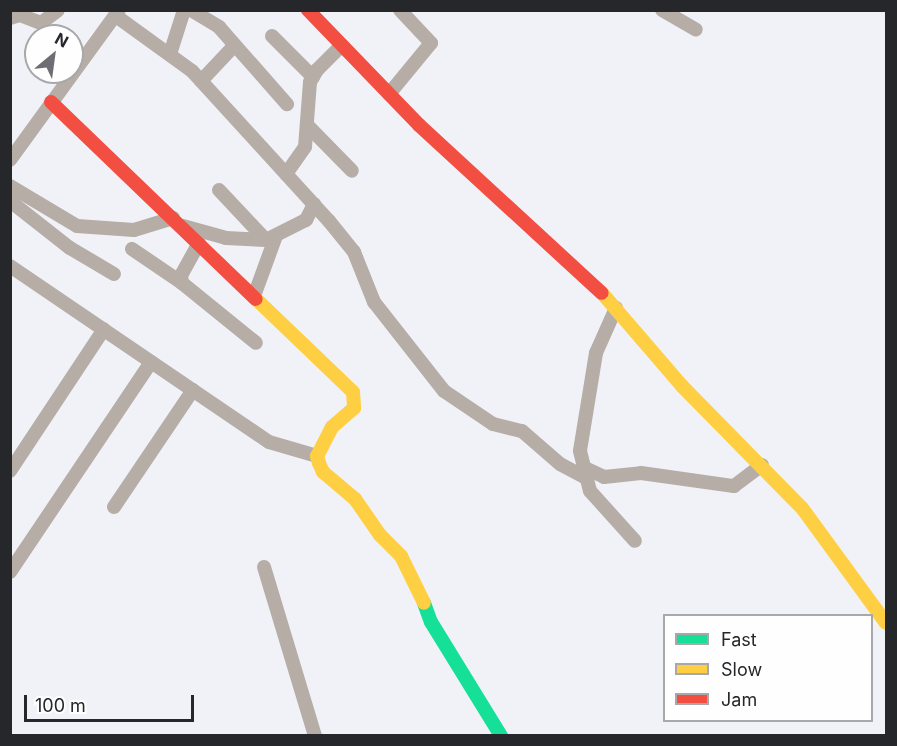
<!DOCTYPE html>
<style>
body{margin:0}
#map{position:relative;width:897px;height:746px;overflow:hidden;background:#f1f2f8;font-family:Inter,sans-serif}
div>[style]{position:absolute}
.street>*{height:14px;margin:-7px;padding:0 7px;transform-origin:7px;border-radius:7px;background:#b6ada6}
.fast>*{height:14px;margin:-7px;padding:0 7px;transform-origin:7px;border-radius:7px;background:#16e098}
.slow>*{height:14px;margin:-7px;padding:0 7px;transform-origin:7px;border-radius:7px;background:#ffcf43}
.jam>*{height:14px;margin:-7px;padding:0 7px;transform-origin:7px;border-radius:7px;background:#f24e42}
span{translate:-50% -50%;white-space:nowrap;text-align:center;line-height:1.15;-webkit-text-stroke:5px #fefefe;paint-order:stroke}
.frame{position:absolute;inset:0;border:12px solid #26272b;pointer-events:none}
.legend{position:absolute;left:663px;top:614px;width:210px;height:108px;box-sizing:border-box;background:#fefefe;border:2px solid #a8a8aa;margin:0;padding:8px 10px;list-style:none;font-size:18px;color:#26272b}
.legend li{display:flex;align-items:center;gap:12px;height:30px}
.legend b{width:30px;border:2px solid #a8a8aa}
.north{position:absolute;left:24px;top:24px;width:60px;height:60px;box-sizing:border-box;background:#fefefe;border:2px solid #a8a8aa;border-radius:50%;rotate:29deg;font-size:16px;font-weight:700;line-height:24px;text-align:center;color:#26272b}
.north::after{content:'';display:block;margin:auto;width:21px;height:27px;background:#6d6e73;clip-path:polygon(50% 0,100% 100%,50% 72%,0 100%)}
.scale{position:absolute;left:24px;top:695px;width:170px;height:27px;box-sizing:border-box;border:3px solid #26272b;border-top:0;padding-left:8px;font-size:18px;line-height:21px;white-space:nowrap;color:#26272b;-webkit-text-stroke:4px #fefefe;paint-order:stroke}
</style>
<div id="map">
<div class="street">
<i style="left:191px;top:10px;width:33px;rotate:31deg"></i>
<i style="left:219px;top:27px;width:103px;rotate:48.6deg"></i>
<i style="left:662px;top:10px;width:39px;rotate:30deg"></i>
<i style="left:116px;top:16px;width:94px;rotate:35.9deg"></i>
<i style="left:192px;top:71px;width:203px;rotate:47.6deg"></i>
<i style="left:329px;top:221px;width:40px;rotate:51deg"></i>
<i style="left:354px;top:252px;width:54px;rotate:68.2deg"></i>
<i style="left:374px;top:302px;width:113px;rotate:51.8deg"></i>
<i style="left:444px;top:391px;width:59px;rotate:34deg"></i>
<i style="left:493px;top:424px;width:30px;rotate:14deg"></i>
<i style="left:522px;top:431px;width:50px;rotate:41deg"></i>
<i style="left:560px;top:464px;width:30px;rotate:28deg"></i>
<i style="left:10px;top:18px;width:10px;rotate:-17deg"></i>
<i style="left:20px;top:15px;width:22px;rotate:21deg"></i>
<i style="left:41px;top:23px;width:21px;rotate:-37deg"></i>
<i style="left:272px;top:36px;width:58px;rotate:45deg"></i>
<i style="left:170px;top:54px;width:46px;rotate:-72.3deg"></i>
<i style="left:201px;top:81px;width:47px;rotate:-46.7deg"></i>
<i style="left:389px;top:94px;width:66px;rotate:-50.5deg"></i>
<i style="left:431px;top:43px;width:45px;rotate:-133.2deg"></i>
<i style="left:307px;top:125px;width:64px;rotate:45.6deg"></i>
<i style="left:10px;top:160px;width:185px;rotate:-54deg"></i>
<i style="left:286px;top:174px;width:33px;rotate:-55deg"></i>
<i style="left:305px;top:147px;width:65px;rotate:-85.6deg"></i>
<i style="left:310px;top:82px;width:14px;rotate:-60deg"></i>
<i style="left:317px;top:70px;width:35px;rotate:-45deg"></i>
<i style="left:10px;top:186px;width:78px;rotate:30.8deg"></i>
<i style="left:77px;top:226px;width:57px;rotate:4deg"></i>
<i style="left:134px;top:230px;width:41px;rotate:-17.1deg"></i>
<i style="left:219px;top:190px;width:69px;rotate:46.8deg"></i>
<i style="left:10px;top:201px;width:76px;rotate:38.1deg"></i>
<i style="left:70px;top:248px;width:51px;rotate:30.6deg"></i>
<i style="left:183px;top:226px;width:45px;rotate:15.6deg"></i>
<i style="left:226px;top:238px;width:40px;rotate:2.9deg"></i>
<i style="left:266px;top:240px;width:45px;rotate:-26.6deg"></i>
<i style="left:306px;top:220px;width:18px;rotate:-63deg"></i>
<i style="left:199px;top:243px;width:37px;rotate:119deg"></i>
<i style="left:181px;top:275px;width:8px;rotate:83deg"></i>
<i style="left:182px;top:283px;width:95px;rotate:39deg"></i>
<i style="left:132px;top:249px;width:60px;rotate:34.2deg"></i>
<i style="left:10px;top:266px;width:313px;rotate:34.2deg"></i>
<i style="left:269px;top:442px;width:50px;rotate:16.3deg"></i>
<i style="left:254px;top:296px;width:64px;rotate:-69.9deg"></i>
<i style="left:616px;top:308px;width:49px;rotate:114deg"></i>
<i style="left:596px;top:353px;width:99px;rotate:99.3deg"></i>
<i style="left:580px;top:451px;width:41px;rotate:76deg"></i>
<i style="left:590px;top:491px;width:67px;rotate:48deg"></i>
<i style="left:583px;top:467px;width:23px;rotate:25deg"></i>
<i style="left:604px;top:477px;width:37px;rotate:-6deg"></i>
<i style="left:641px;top:473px;width:94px;rotate:8deg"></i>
<i style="left:734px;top:486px;width:35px;rotate:-37deg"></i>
<i style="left:10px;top:471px;width:170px;rotate:-56.5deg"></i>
<i style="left:114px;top:507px;width:141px;rotate:-56deg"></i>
<i style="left:264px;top:567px;width:177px;rotate:73.2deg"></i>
<i style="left:10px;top:572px;width:253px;rotate:-56.1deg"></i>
</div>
<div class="fast">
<i style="left:424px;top:603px;width:20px;rotate:70deg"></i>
<i style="left:431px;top:622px;width:134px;rotate:58.4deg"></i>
</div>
<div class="slow">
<i style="left:602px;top:293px;width:123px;rotate:49.3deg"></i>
<i style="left:682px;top:386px;width:171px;rotate:45.5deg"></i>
<i style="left:802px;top:508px;width:142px;rotate:53.9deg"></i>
<i style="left:256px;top:299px;width:134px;rotate:43.8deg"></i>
<i style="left:353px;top:392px;width:16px;rotate:86deg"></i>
<i style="left:354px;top:408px;width:29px;rotate:139deg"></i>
<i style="left:332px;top:427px;width:33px;rotate:117deg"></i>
<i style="left:317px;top:456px;width:7px;rotate:74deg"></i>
<i style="left:319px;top:463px;width:10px;rotate:66deg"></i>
<i style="left:323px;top:472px;width:42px;rotate:40.2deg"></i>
<i style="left:355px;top:499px;width:44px;rotate:55.2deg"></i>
<i style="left:380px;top:535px;width:30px;rotate:45deg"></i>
<i style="left:401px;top:556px;width:52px;rotate:63.9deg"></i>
</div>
<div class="jam">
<i style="left:308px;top:10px;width:160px;rotate:46deg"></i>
<i style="left:419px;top:125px;width:248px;rotate:42.6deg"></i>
<i style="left:51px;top:102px;width:284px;rotate:43.9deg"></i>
</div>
<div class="frame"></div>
<ul class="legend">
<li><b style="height:8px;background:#16e098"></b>Fast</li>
<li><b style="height:8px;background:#ffcf43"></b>Slow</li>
<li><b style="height:8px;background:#f24e42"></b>Jam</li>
</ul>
<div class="north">N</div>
<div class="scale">100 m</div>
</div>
